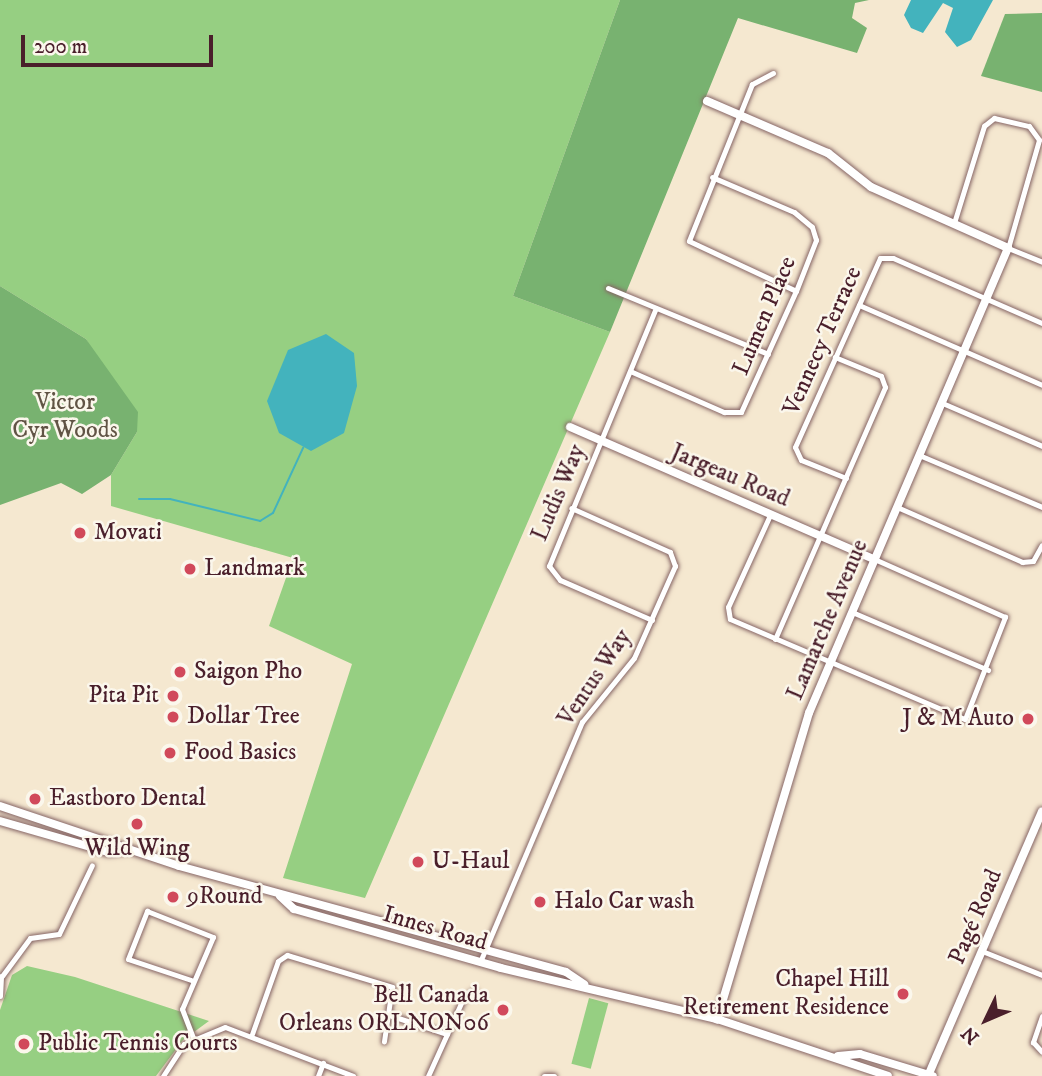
<!DOCTYPE html>
<meta charset="utf-8">
<style>
body{margin:0}
#map{position:relative;width:1042px;height:1076px;overflow:hidden;background:#f5e8d0;font-family:"IM FELL DW Pica",serif}
div>[style]{position:absolute}
.green>*{inset:0;background:#96cf82;transform-origin:0 0}
.forest>*{inset:0;background:#78b270}
.water>*{inset:0;background:#43b3bd}
.stream>*{height:2px;margin:-1px;padding:0 1px;transform-origin:1px;border-radius:1px;background:#43b3bd}
.roads{filter:drop-shadow(0 0 2px #866565) drop-shadow(0 0 2px #866565)}
.street>*{height:5px;margin:-2.5px;padding:0 2.5px;transform-origin:2.5px;border-radius:2.5px;background:#fff}
.secondary>*{height:8px;margin:-4px;padding:0 4px;transform-origin:4px;border-radius:4px;background:#fff}
.dots>*{width:19px;height:19px;translate:-50% -50%;box-sizing:border-box;border:4px solid #fbf7ec;border-radius:50%}
span{translate:-50% -50%;white-space:nowrap;text-align:center;line-height:1.15;-webkit-text-stroke:5px #fbf7ec;paint-order:stroke}
.street-label{font-size:24px;color:#4a1f2b}
.park-label{font-size:24px;color:#615445}
.poi-label{font-size:24px;color:#4a1f2b}
.left{translate:0 -50%;text-align:left}
.right{translate:-100% -50%;text-align:right}
.north{position:absolute;left:951px;top:985px;width:70px;height:70px;-webkit-text-stroke:5px #fbf7ec;paint-order:stroke;rotate:226deg;font-size:19px;font-weight:700;line-height:28px;text-align:center;color:#4a1f2b}
.north::after{content:'';display:block;margin:auto;width:24px;height:32px;background:#4a1f2b;clip-path:polygon(50% 0,100% 100%,50% 72%,0 100%)}
.scale{position:absolute;left:21px;top:35px;width:192px;height:32px;box-sizing:border-box;border:4px solid #4a1f2b;border-top:0;padding-left:9px;font-size:21px;line-height:24px;white-space:nowrap;color:#4a1f2b;-webkit-text-stroke:5px #fbf7ec;paint-order:stroke}
</style>
<div id="map">
<div class="green">
<i style="clip-path:polygon(0 0,620px 0,513px 296px,610px 332px,365px 898px,283px 878px,352px 664px,269px 626px,293px 558px,111px 506px,111px 475px,137px 432px,86px 339px,0 286px)"></i>
<i style="clip-path:polygon(27px 966px,75px 977px,209px 1021px,183px 1040px,156px 1076px,0 1076px,0 1010px,12px 975px)"></i>
<i style="left:589px;top:998px;width:20px;height:68px;rotate:15deg"></i>
</div>
<div class="forest">
<i style="clip-path:polygon(620px 0,869px 0,855px 3px,852px 18px,867px 28px,857px 53px,738px 18px,610px 332px,513px 296px)"></i>
<i style="clip-path:polygon(1042px 13px,1042px 92px,981px 76px,1005px 14px)"></i>
<i style="clip-path:polygon(0 286px,86px 339px,138px 412px,137px 432px,111px 475px,82px 494px,61px 483px,0 505px)"></i>
</div>
<div class="water">
<i style="clip-path:polygon(911px 0,993px 0,971px 40px,957px 47px,945px 32px,953px 8px,943px 3px,923px 33px,911px 28px,904px 15px)"></i>
<i style="clip-path:polygon(326px 334px,354px 353px,357px 386px,344px 433px,311px 451px,279px 433px,267px 401px,288px 350px)"></i>
</div>
<div class="stream">
<i style="left:139px;top:499px;width:31px"></i>
<i style="left:170px;top:499px;width:93px;rotate:13.7deg"></i>
<i style="left:260px;top:521px;width:15px;rotate:-32deg"></i>
<i style="left:273px;top:513px;width:72px;rotate:-65.2deg"></i>
</div>
<div class="roads">
<div class="street">
<i style="left:773px;top:73px;width:24px;rotate:152deg"></i>
<i style="left:752px;top:84px;width:169px;rotate:111.9deg"></i>
<i style="left:689px;top:241px;width:118px;rotate:25deg"></i>
<i style="left:954px;top:223px;width:102px;rotate:-72.8deg"></i>
<i style="left:984px;top:126px;width:13px;rotate:-39deg"></i>
<i style="left:994px;top:118px;width:36px;rotate:13deg"></i>
<i style="left:1029px;top:126px;width:17px;rotate:54deg"></i>
<i style="left:1039px;top:140px;width:112px;rotate:106deg"></i>
<i style="left:1008px;top:248px;width:37px;rotate:22deg"></i>
<i style="left:608px;top:288px;width:173px;rotate:22.4deg"></i>
<i style="left:859px;top:305px;width:200px;rotate:23.6deg"></i>
<i style="left:630px;top:371px;width:103px;rotate:23.6deg"></i>
<i style="left:724px;top:412px;width:17px"></i>
<i style="left:741px;top:412px;width:133px;rotate:-65.6deg"></i>
<i style="left:796px;top:291px;width:55px;rotate:-68.6deg"></i>
<i style="left:816px;top:240px;width:14px;rotate:-107deg"></i>
<i style="left:812px;top:227px;width:23px;rotate:-140deg"></i>
<i style="left:794px;top:212px;width:89px;rotate:-156.9deg"></i>
<i style="left:940px;top:402px;width:111px;rotate:23.3deg"></i>
<i style="left:919px;top:455px;width:134px;rotate:22.9deg"></i>
<i style="left:846px;top:478px;width:48px;rotate:-158.2deg"></i>
<i style="left:801px;top:460px;width:14px;rotate:-115deg"></i>
<i style="left:795px;top:447px;width:207px;rotate:-65.8deg"></i>
<i style="left:880px;top:258px;width:13px"></i>
<i style="left:893px;top:258px;width:163px;rotate:23.6deg"></i>
<i style="left:897px;top:507px;width:137px;rotate:23.7deg"></i>
<i style="left:1022px;top:562px;width:11px;rotate:-5deg"></i>
<i style="left:1033px;top:561px;width:18px;rotate:-61deg"></i>
<i style="left:770px;top:515px;width:101px;rotate:114.5deg"></i>
<i style="left:728px;top:607px;width:12px;rotate:81deg"></i>
<i style="left:730px;top:619px;width:255px;rotate:23.1deg"></i>
<i style="left:965px;top:719px;width:110px;rotate:-68.6deg"></i>
<i style="left:1005px;top:617px;width:143px;rotate:-156.1deg"></i>
<i style="left:852px;top:612px;width:148px;rotate:23.1deg"></i>
<i style="left:652px;top:620px;width:100px;rotate:-156.5deg"></i>
<i style="left:560px;top:580px;width:18px;rotate:-128deg"></i>
<i style="left:549px;top:566px;width:279px;rotate:-67.5deg"></i>
<i style="left:775px;top:639px;width:275px;rotate:-66.4deg"></i>
<i style="left:885px;top:387px;width:12px;rotate:-110deg"></i>
<i style="left:881px;top:376px;width:50px;rotate:-157.6deg"></i>
<i style="left:982px;top:951px;width:65px;rotate:21.8deg"></i>
<i style="left:480px;top:962px;width:261px;rotate:-67deg"></i>
<i style="left:582px;top:722px;width:82px;rotate:-50.9deg"></i>
<i style="left:634px;top:658px;width:101px;rotate:-66deg"></i>
<i style="left:675px;top:566px;width:15px;rotate:-110deg"></i>
<i style="left:670px;top:552px;width:108px;rotate:-156deg"></i>
<i style="left:2px;top:976px;width:47px;rotate:-53.6deg"></i>
<i style="left:30px;top:938px;width:29px;rotate:-8deg"></i>
<i style="left:59px;top:934px;width:76px;rotate:-64.4deg"></i>
<i style="left:191px;top:980px;width:66px;rotate:-161.6deg"></i>
<i style="left:128px;top:959px;width:52px;rotate:-68.4deg"></i>
<i style="left:147px;top:911px;width:71px;rotate:21.5deg"></i>
<i style="left:213px;top:937px;width:78px;rotate:113.3deg"></i>
<i style="left:182px;top:1009px;width:31px;rotate:69deg"></i>
<i style="left:0;top:996px;width:20px;rotate:-87deg"></i>
<i style="left:392px;top:1016px;width:58px;rotate:18.1deg"></i>
<i style="left:1042px;top:1016px;width:28px;rotate:109deg"></i>
<i style="left:1033px;top:1042px;width:13px;rotate:48deg"></i>
<i style="left:252px;top:1034px;width:77px;rotate:-70.4deg"></i>
<i style="left:278px;top:961px;width:11px;rotate:-34deg"></i>
<i style="left:287px;top:955px;width:110px;rotate:16.9deg"></i>
<i style="left:392px;top:987px;width:55px;rotate:98.4deg"></i>
<i style="left:163px;top:1076px;width:38px;rotate:-57deg"></i>
<i style="left:184px;top:1044px;width:44px;rotate:-22.5deg"></i>
<i style="left:225px;top:1027px;width:137px;rotate:20.9deg"></i>
<i style="left:318px;top:1076px;width:14px;rotate:-69deg"></i>
<i style="left:428px;top:1076px;width:85px;rotate:-65.6deg"></i>
<i style="left:463px;top:999px;width:14px;rotate:-36deg"></i>
<i style="left:544px;top:1076px;width:10px"></i>
</div>
<div class="secondary">
<i style="left:707px;top:101px;width:132px;rotate:23.3deg"></i>
<i style="left:828px;top:153px;width:55px;rotate:38.3deg"></i>
<i style="left:871px;top:187px;width:150px;rotate:24deg"></i>
<i style="left:1008px;top:248px;width:506px;rotate:113.17deg"></i>
<i style="left:809px;top:713px;width:320px;rotate:106.7deg"></i>
<i style="left:570px;top:427px;width:331px;rotate:23.5deg"></i>
<i style="left:0;top:806px;width:189px;rotate:18.5deg"></i>
<i style="left:179px;top:866px;width:401px;rotate:15.3deg"></i>
<i style="left:566px;top:972px;width:22px;rotate:34deg"></i>
<i style="left:0;top:821px;width:112px;rotate:16deg"></i>
<i style="left:108px;top:852px;width:19px;rotate:-6deg"></i>
<i style="left:280px;top:896px;width:19px;rotate:43deg"></i>
<i style="left:294px;top:909px;width:215px;rotate:15.9deg"></i>
<i style="left:501px;top:968px;width:222px;rotate:13.3deg"></i>
<i style="left:717px;top:1019px;width:180px;rotate:18.4deg"></i>
<i style="left:838px;top:1056px;width:22px;rotate:-5deg"></i>
<i style="left:860px;top:1054px;width:76px;rotate:16.8deg"></i>
<i style="left:928px;top:1076px;width:288px;rotate:-66.7deg"></i>
</div>
</div>
<div class="dots">
<i style="left:80px;top:533px;background:#d1495b"></i>
<i style="left:190px;top:569px;background:#d1495b"></i>
<i style="left:180px;top:672px;background:#d1495b"></i>
<i style="left:173px;top:696px;background:#d1495b"></i>
<i style="left:173px;top:717px;background:#d1495b"></i>
<i style="left:1028px;top:719px;background:#d1495b"></i>
<i style="left:170px;top:753px;background:#d1495b"></i>
<i style="left:35px;top:799px;background:#d1495b"></i>
<i style="left:137px;top:824px;background:#d1495b"></i>
<i style="left:418px;top:862px;background:#d1495b"></i>
<i style="left:173px;top:897px;background:#d1495b"></i>
<i style="left:540px;top:902px;background:#d1495b"></i>
<i style="left:903px;top:994px;background:#d1495b"></i>
<i style="left:503px;top:1010px;background:#d1495b"></i>
<i style="left:24px;top:1044px;background:#d1495b"></i>
</div>
<div class="street-label">
<span style="left:765px;top:316px;rotate:-67deg">Lumen Place</span>
<span style="left:823px;top:341px;rotate:-66deg">Vennecy Terrace</span>
<span style="left:730px;top:476px;rotate:23deg">Jargeau Road</span>
<span style="left:559px;top:493px;rotate:-67deg">Ludis Way</span>
<span style="left:828px;top:620px;rotate:-67deg">Lamarche Avenue</span>
<span style="left:595px;top:678px;rotate:-56deg">Ventus Way</span>
<span style="left:976px;top:917px;rotate:-67deg">Pagé Road</span>
<span style="left:435px;top:929px;rotate:16deg">Innes Road</span>
</div>
<div class="park-label">
<span style="left:65px;top:417px">Victor<br>Cyr Woods</span>
</div>
<div class="poi-label">
<span class="left" style="left:94px;top:533px">Movati</span>
<span class="left" style="left:204px;top:569px">Landmark</span>
<span class="left" style="left:194px;top:672px">Saigon Pho</span>
<span class="right" style="left:159px;top:696px">Pita Pit</span>
<span class="left" style="left:187px;top:717px">Dollar Tree</span>
<span class="right" style="left:1014px;top:719px">J &amp; M Auto</span>
<span class="left" style="left:184px;top:753px">Food Basics</span>
<span class="left" style="left:49px;top:799px">Eastboro Dental</span>
<span style="left:137px;top:849px">Wild Wing</span>
<span class="left" style="left:432px;top:862px">U-Haul</span>
<span class="left" style="left:187px;top:897px">9Round</span>
<span class="left" style="left:554px;top:902px">Halo Car wash</span>
<span class="right" style="left:889px;top:994px">Chapel Hill<br>Retirement Residence</span>
<span class="right" style="left:489px;top:1010px">Bell Canada<br>Orleans ORLNON06</span>
<span class="left" style="left:38px;top:1044px">Public Tennis Courts</span>
</div>
<div class="north">N</div>
<div class="scale">200 m</div>
</div>
